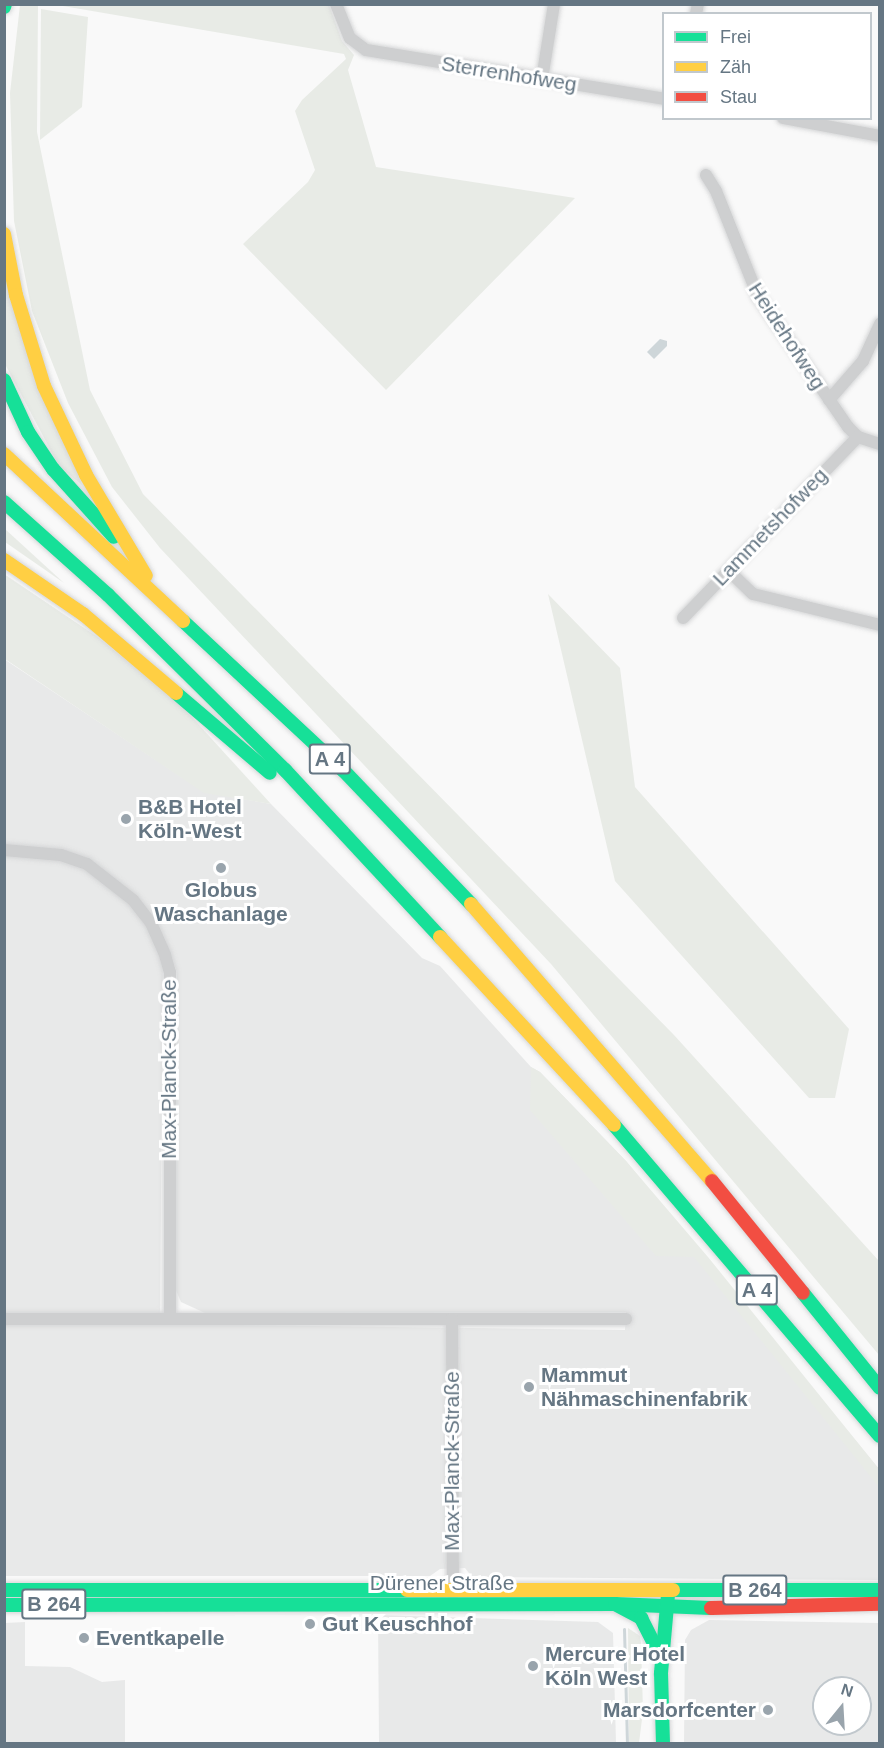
<!DOCTYPE html>
<meta charset="utf-8">
<style>
body{margin:0}
#map{position:relative;width:884px;height:1748px;overflow:hidden;background:#f9f9f9;font-family:Arial,sans-serif}
div>[style]{position:absolute}
.built>*{inset:0;background:#e8e9e9}
.green>*{inset:0;background:#e8ebe6}
.water>*{inset:0;background:#ced6d9}
.stream>*{height:3px;margin:-1.5px;padding:0 1.5px;transform-origin:1.5px;border-radius:1.5px;background:#ced6d9}
.roads{filter:drop-shadow(0 0 2px #d5d6d7) drop-shadow(0 0 2px #d5d6d7)}
.street>*{height:12px;margin:-6px;padding:0 6px;transform-origin:6px;border-radius:6px;background:#cecfd0}
.fast>*{height:14px;margin:-7px;padding:0 7px;transform-origin:7px;border-radius:7px;background:#16e098}
.slow>*{height:14px;margin:-7px;padding:0 7px;transform-origin:7px;border-radius:7px;background:#ffcf43}
.jam>*{height:14px;margin:-7px;padding:0 7px;transform-origin:7px;border-radius:7px;background:#f24e42}
.dots>*{width:16px;height:16px;translate:-50% -50%;box-sizing:border-box;border:3px solid #fff;border-radius:50%}
span{translate:-50% -50%;white-space:nowrap;text-align:center;line-height:1.15;-webkit-text-stroke:6px #fff;paint-order:stroke}
.shield-label span{padding:2px 4px;background:#fff;border:2px solid;border-radius:4px;-webkit-text-stroke-width:0}
.shield-label{font-size:20px;color:#657683;font-weight:700}
.street-label{font-size:21px;color:#657683}
.poi-label{font-size:21px;color:#657683;font-weight:700}
.left{translate:0 -50%;text-align:left}
.right{translate:-100% -50%;text-align:right}
.frame{position:absolute;inset:0;border:6px solid #657683;pointer-events:none}
.legend{position:absolute;left:662px;top:12px;width:210px;height:108px;box-sizing:border-box;background:#fff;border:2px solid #c1c8cd;margin:0;padding:8px 10px;list-style:none;font-size:18px;color:#657683}
.legend li{display:flex;align-items:center;gap:12px;height:30px}
.legend b{width:30px;border:2px solid #c1c8cd}
.north{position:absolute;left:812px;top:1676px;width:60px;height:60px;box-sizing:border-box;background:#fff;border:2px solid #c1c8cd;border-radius:50%;rotate:18deg;font-size:16px;font-weight:700;line-height:24px;text-align:center;color:#657683}
.north::after{content:'';display:block;margin:auto;width:21px;height:27px;background:#99a4ac;clip-path:polygon(50% 0,100% 100%,50% 72%,0 100%)}
</style>
<div id="map">
<div class="built">
<i style="clip-path:polygon(evenodd,4px 659px,204px 792px,271px 804px,422px 958px,440px 966px,531px 1067px,540px 1072px,626px 1161px,879px 1469px,879px 1580px,472px 1577px,465px 1568px,440px 1569px,430px 1576px,5px 1576px,4px 659px,163px 934px,177px 972px,175px 1288px,181px 1302px,205px 1313px,626px 1312px,625px 1330px,160px 1324px,163px 934px)"></i>
<i style="clip-path:polygon(378px 1615px,598px 1622px,613px 1633px,616px 1743px,379px 1743px)"></i>
<i style="clip-path:polygon(evenodd,709px 1620px,879px 1623px,879px 1743px,684px 1743px,685px 1640px,691px 1630px,709px 1620px,824px 1688px,860px 1688px,860px 1724px,824px 1724px,824px 1688px)"></i>
<i style="clip-path:polygon(25px 1622px,25px 1666px,70px 1667px,102px 1682px,125px 1680px,125px 1743px,5px 1743px,5px 1623px)"></i>
</div>
<div class="green">
<i style="clip-path:polygon(20px 5px,38px 5px,37px 132px,90px 390px,143px 494px,674px 1035px,879px 1261px,879px 1355px,551px 964px,160px 548px,112px 487px,68px 403px,32px 311px,14px 221px,10px 93px)"></i>
<i style="clip-path:polygon(57px 5px,329px 5px,342px 41px,354px 55px,348px 70px,376px 167px,575px 198px,386px 390px,243px 244px,308px 182px,315px 170px,295px 111px,302px 100px,346px 59px,344px 54px)"></i>
<i style="clip-path:polygon(41px 9px,88px 17px,82px 107px,40px 140px)"></i>
<i style="clip-path:polygon(4px 275px,82px 485px,59px 466px,6px 366px)"></i>
<i style="clip-path:polygon(4px 529px,5px 529px,64px 583px,5px 542px)"></i>
<i style="clip-path:polygon(4px 574px,99px 638px,180px 704px,271px 804px,204px 793px,5px 659px)"></i>
<i style="clip-path:polygon(548px 594px,620px 668px,635px 787px,849px 1029px,835px 1098px,809px 1098px,615px 881px)"></i>
<i style="clip-path:polygon(531px 1067px,540px 1072px,626px 1161px,708px 1257px,879px 1469px,879px 1487px,694px 1257px,656px 1256px,530px 1110px)"></i>
<i style="clip-path:polygon(628px 1628px,640px 1636px,641px 1643px,643px 1711px,639px 1743px,629px 1743px)"></i>
</div>
<div class="water">
<i style="clip-path:polygon(660px 339px,667px 341px,667px 346px,654px 359px,647px 352px)"></i>
</div>
<div class="stream">
<i style="left:624px;top:1629px;width:115px;rotate:88.5deg"></i>
</div>
<div class="roads">
<div class="street">
<i style="left:336px;top:4px;width:37px;rotate:68deg"></i>
<i style="left:350px;top:38px;width:20px;rotate:37deg"></i>
<i style="left:366px;top:50px;width:302px;rotate:9.3deg"></i>
<i style="left:696px;top:14px;width:10px;rotate:-79deg"></i>
<i style="left:542px;top:79px;width:76px;rotate:-80.9deg"></i>
<i style="left:783px;top:118px;width:99px;rotate:10.5deg"></i>
<i style="left:706px;top:175px;width:19px;rotate:58deg"></i>
<i style="left:716px;top:191px;width:113px;rotate:68.2deg"></i>
<i style="left:758px;top:296px;width:159px;rotate:55.5deg"></i>
<i style="left:848px;top:427px;width:14px;rotate:45deg"></i>
<i style="left:858px;top:437px;width:23px;rotate:18deg"></i>
<i style="left:829px;top:400px;width:52px;rotate:-48.9deg"></i>
<i style="left:863px;top:361px;width:41px;rotate:-65.3deg"></i>
<i style="left:729px;top:571px;width:33px;rotate:44deg"></i>
<i style="left:753px;top:594px;width:131px;rotate:13.7deg"></i>
<i style="left:683px;top:618px;width:252px;rotate:-46deg"></i>
<i style="left:4px;top:850px;width:57px;rotate:5deg"></i>
<i style="left:61px;top:855px;width:28px;rotate:19deg"></i>
<i style="left:87px;top:864px;width:58px;rotate:38deg"></i>
<i style="left:133px;top:900px;width:29px;rotate:52deg"></i>
<i style="left:151px;top:923px;width:35px;rotate:66deg"></i>
<i style="left:165px;top:955px;width:18px;rotate:74deg"></i>
<i style="left:170px;top:972px;width:347px;rotate:90deg"></i>
<i style="left:4px;top:1319px;width:622px"></i>
<i style="left:452px;top:1319px;width:275px;rotate:89.8deg"></i>
</div>
<div class="fast">
<i style="left:4px;top:7px;width:3px;rotate:-72deg"></i>
<i style="left:4px;top:380px;width:57px;rotate:65.2deg"></i>
<i style="left:28px;top:432px;width:45px;rotate:56deg"></i>
<i style="left:53px;top:469px;width:91px;rotate:48.1deg"></i>
<i style="left:4px;top:502px;width:140px;rotate:41.8deg"></i>
<i style="left:108px;top:595px;width:249px;rotate:44.7deg"></i>
<i style="left:285px;top:770px;width:228px;rotate:47.1deg"></i>
<i style="left:183px;top:621px;width:219px;rotate:43deg"></i>
<i style="left:343px;top:770px;width:185px;rotate:46.3deg"></i>
<i style="left:176px;top:693px;width:123px;rotate:40.4deg"></i>
<i style="left:614px;top:1125px;width:409px;rotate:49.5deg"></i>
<i style="left:803px;top:1293px;width:122px;rotate:51deg"></i>
<i style="left:4px;top:1590px;width:403px"></i>
<i style="left:673px;top:1590px;width:207px"></i>
<i style="left:615px;top:1604px;width:30px;rotate:28deg"></i>
<i style="left:641px;top:1618px;width:29px;rotate:63deg"></i>
<i style="left:4px;top:1605px;width:611px;rotate:-0.09deg"></i>
<i style="left:615px;top:1604px;width:96px;rotate:2.4deg"></i>
<i style="left:663px;top:1744px;width:71px;rotate:-91.6deg"></i>
<i style="left:661px;top:1673px;width:79px;rotate:-84.9deg"></i>
</div>
<div class="slow">
<i style="left:4px;top:234px;width:62px;rotate:78.9deg"></i>
<i style="left:16px;top:295px;width:95px;rotate:72.9deg"></i>
<i style="left:44px;top:386px;width:98px;rotate:64.7deg"></i>
<i style="left:86px;top:475px;width:117px;rotate:59.3deg"></i>
<i style="left:4px;top:454px;width:245px;rotate:43deg"></i>
<i style="left:4px;top:560px;width:96px;rotate:34.4deg"></i>
<i style="left:83px;top:614px;width:122px;rotate:40.3deg"></i>
<i style="left:471px;top:904px;width:367px;rotate:49deg"></i>
<i style="left:440px;top:937px;width:256px;rotate:47.2deg"></i>
<i style="left:407px;top:1590px;width:266px"></i>
</div>
<div class="jam">
<i style="left:712px;top:1181px;width:144px;rotate:50.9deg"></i>
<i style="left:711px;top:1608px;width:169px;rotate:-1.4deg"></i>
</div>
</div>
<div class="dots">
<i style="left:126px;top:819px;background:#99a4ac"></i>
<i style="left:221px;top:868px;background:#99a4ac"></i>
<i style="left:529px;top:1387px;background:#99a4ac"></i>
<i style="left:310px;top:1624px;background:#99a4ac"></i>
<i style="left:84px;top:1638px;background:#99a4ac"></i>
<i style="left:533px;top:1666px;background:#99a4ac"></i>
<i style="left:768px;top:1710px;background:#99a4ac"></i>
</div>
<div class="shield-label">
<span style="left:330px;top:759px">A 4</span>
<span style="left:757px;top:1290px">A 4</span>
<span style="left:755px;top:1590px">B 264</span>
<span style="left:54px;top:1604px">B 264</span>
</div>
<div class="street-label">
<span style="left:509px;top:74px;rotate:9deg">Sterrenhofweg</span>
<span style="left:787px;top:336px;rotate:57deg">Heidehofweg</span>
<span style="left:770px;top:527px;rotate:-46deg">Lammetshofweg</span>
<span style="left:169px;top:1069px;rotate:-90deg">Max-Planck-Straße</span>
<span style="left:452px;top:1461px;rotate:-90deg">Max-Planck-Straße</span>
<span style="left:442px;top:1583px">Dürener Straße</span>
</div>
<div class="poi-label">
<span class="left" style="left:138px;top:819px">B&amp;B Hotel<br>Köln-West</span>
<span style="left:221px;top:902px">Globus<br>Waschanlage</span>
<span class="left" style="left:541px;top:1387px">Mammut<br>Nähmaschinenfabrik</span>
<span class="left" style="left:322px;top:1624px">Gut Keuschhof</span>
<span class="left" style="left:96px;top:1638px">Eventkapelle</span>
<span class="left" style="left:545px;top:1666px">Mercure Hotel<br>Köln West</span>
<span class="right" style="left:756px;top:1710px">Marsdorfcenter</span>
</div>
<div class="frame"></div>
<ul class="legend">
<li><b style="height:8px;background:#16e098"></b>Frei</li>
<li><b style="height:8px;background:#ffcf43"></b>Zäh</li>
<li><b style="height:8px;background:#f24e42"></b>Stau</li>
</ul>
<div class="north">N</div>
</div>
